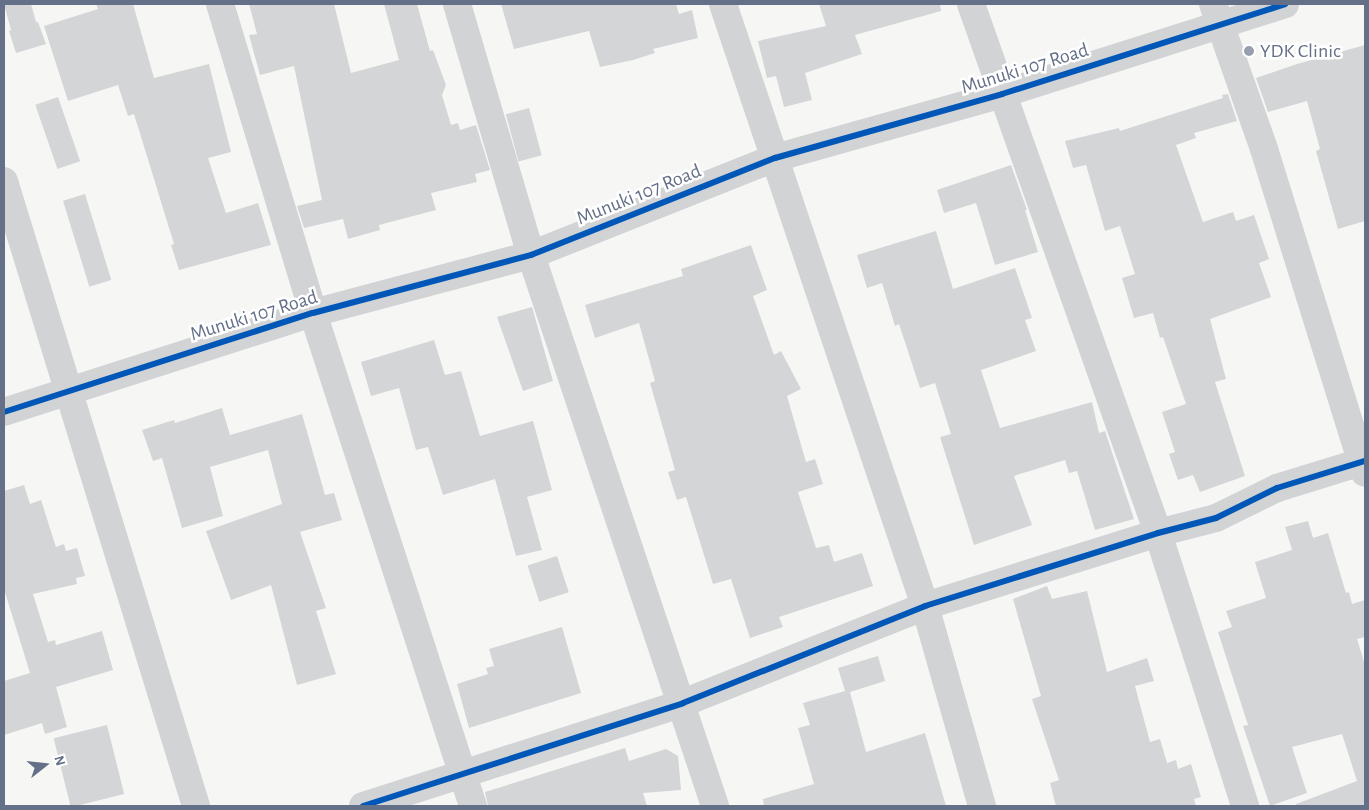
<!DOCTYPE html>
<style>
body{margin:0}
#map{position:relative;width:1369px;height:810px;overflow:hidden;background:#f6f7f5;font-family:"Alegreya Sans",sans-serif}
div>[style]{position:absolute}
.building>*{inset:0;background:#d4d5d6;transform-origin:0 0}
.minor>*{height:28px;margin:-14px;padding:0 14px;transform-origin:14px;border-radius:14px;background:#d2d3d4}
.cycleway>*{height:6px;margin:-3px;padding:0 3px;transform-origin:3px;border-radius:3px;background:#0057b8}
.dots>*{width:14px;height:14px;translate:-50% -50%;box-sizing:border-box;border:2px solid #fff;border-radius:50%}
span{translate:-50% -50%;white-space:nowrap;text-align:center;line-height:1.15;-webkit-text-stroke:5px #fff;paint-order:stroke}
.poi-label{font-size:20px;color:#647088}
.left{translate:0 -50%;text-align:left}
.street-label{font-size:20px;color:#647088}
.frame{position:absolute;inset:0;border:5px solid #647088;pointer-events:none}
.north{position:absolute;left:20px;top:740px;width:50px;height:50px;-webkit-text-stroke:4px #fff;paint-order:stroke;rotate:74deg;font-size:14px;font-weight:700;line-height:20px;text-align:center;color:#647088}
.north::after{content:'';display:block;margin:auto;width:18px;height:22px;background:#647088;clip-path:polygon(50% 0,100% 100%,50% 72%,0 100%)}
</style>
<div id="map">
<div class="building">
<i style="clip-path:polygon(4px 4px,31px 4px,36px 22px,38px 22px,46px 44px,16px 53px,9px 31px,11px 30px)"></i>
<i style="clip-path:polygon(96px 4px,133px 4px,154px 78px,209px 64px,231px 152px,208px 158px,226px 213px,258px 203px,271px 245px,179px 270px,171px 245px,174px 244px,134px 114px,128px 116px,118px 85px,68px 101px,44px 26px,98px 9px)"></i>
<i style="clip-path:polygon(249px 4px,334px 4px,351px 73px,399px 60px,384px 4px,417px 4px,430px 51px,433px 50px,446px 85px,442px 95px,451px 125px,458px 123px,460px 130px,476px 125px,490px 170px,475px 174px,477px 182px,431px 193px,436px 210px,379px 225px,380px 230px,348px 239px,343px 219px,304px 228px,297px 206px,322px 200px,294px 66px,260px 75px,249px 35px,257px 34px)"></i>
<i style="clip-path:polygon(501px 4px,676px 4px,679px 14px,692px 10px,698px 38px,653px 49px,655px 53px,633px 60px,600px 67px,589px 31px,514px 49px)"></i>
<i style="clip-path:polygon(819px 4px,940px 4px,941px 11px,855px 35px,862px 54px,805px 73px,812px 100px,784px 107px,776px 76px,767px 78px,758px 41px,826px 26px)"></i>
<i style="clip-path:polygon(1365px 45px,1365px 221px,1338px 229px,1316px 151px,1320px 149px,1307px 101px,1268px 112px,1256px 78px,1297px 64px)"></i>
<i style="clip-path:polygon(1228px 94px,1237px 121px,1194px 133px,1196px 138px,1176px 145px,1203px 222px,1233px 212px,1236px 221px,1254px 215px,1269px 259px,1259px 263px,1271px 297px,1210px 319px,1226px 379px,1215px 382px,1245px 476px,1200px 492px,1193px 475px,1178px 480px,1169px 454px,1175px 452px,1162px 412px,1186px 404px,1163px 337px,1160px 338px,1153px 313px,1134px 318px,1122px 278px,1135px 274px,1120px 226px,1105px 231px,1086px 165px,1073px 168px,1065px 141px,1119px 128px,1120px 131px,1223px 98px,1222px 95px)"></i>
<i style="left:58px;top:97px;width:68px;height:24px;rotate:71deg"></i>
<i style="left:529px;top:108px;width:49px;height:24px;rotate:75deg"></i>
<i style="clip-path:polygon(1011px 165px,1027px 210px,1025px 210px,1038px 252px,995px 265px,976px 203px,944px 213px,937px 190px)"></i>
<i style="left:85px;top:194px;width:90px;height:23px;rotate:73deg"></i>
<i style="clip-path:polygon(936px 231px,953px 289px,1015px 268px,1032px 318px,1025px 320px,1036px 351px,981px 370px,1000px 428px,1092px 402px,1099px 433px,1105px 431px,1134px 519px,1095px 530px,1077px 471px,1069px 473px,1065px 460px,1014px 476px,1032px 525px,974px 545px,940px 437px,951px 434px,935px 383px,920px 388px,899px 324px,895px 326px,882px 283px,867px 288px,857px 255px)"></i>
<i style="clip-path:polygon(751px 245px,767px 290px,753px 296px,774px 355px,781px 351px,801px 389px,787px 396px,806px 462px,815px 459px,823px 484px,798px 492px,816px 548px,829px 545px,834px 562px,862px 553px,873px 586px,779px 617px,783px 627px,750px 638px,731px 579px,713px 584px,686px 497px,677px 500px,668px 472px,675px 470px,650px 383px,655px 381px,639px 323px,595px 338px,585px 305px,683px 276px,681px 269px)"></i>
<i style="clip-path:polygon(532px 307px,553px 381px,523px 391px,497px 317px)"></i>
<i style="clip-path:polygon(434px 340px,445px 375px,461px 371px,480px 436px,533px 421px,552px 490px,527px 497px,542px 550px,516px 556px,495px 479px,443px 495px,428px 447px,416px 450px,399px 388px,371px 396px,361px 362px)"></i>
<i style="clip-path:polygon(222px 408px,230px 435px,302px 414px,325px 495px,334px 493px,342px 520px,300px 532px,326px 608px,316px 611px,336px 674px,297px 685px,271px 585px,231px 600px,206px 531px,282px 504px,268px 450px,210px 467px,223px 516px,182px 528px,162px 458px,153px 461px,142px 430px,174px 420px,175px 423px)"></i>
<i style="clip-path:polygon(24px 485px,30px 504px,41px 500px,56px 547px,64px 544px,66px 551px,77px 548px,85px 576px,76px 578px,77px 584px,33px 594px,48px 642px,55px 640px,56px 645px,102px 631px,113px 670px,56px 687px,67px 727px,45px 734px,42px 723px,4px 735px,4px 681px,30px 673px,4px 589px,4px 491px)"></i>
<i style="clip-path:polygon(1308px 521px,1313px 538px,1328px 533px,1346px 593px,1349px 592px,1352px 604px,1365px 600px,1365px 637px,1357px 639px,1365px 665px,1365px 806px,1296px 806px,1296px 804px,1357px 781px,1342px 734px,1292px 747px,1307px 793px,1270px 806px,1243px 726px,1248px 725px,1218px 632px,1232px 627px,1226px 611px,1266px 598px,1255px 562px,1292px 550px,1285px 527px)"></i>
<i style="left:557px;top:556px;width:38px;height:31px;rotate:72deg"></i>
<i style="clip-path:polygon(1047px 586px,1052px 599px,1087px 591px,1107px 672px,1147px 658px,1154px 681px,1135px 686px,1150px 742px,1160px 739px,1167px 763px,1176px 760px,1178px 769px,1191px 764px,1201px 797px,1194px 799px,1196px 806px,1056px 806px,1050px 783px,1059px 780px,1032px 699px,1041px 696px,1013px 599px)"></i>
<i style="clip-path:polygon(562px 627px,581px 693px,469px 728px,457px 684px,488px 674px,486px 668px,494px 666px,489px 649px)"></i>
<i style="clip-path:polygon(878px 656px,885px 681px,850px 692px,866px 752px,925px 733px,946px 806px,764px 806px,763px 799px,814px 784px,798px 728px,810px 725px,803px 703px,845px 691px,838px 668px)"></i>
<i style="left:107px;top:725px;width:71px;height:55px;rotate:76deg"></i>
<i style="clip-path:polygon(625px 748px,629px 761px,666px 749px,678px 756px,681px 790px,643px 793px,647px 806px,488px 806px,485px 792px)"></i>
</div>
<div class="minor">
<i style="left:220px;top:4px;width:323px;rotate:73.2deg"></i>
<i style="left:313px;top:313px;width:518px;rotate:72.02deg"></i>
<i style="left:457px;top:4px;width:262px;rotate:73.6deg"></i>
<i style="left:531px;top:255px;width:581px;rotate:71.53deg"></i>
<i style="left:723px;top:4px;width:635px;rotate:71.45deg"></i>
<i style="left:925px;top:606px;width:208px;rotate:74.1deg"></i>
<i style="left:971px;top:4px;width:561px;rotate:70.53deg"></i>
<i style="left:1158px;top:533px;width:287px;rotate:72.3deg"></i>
<i style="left:1213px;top:4px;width:154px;rotate:70.6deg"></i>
<i style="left:1264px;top:149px;width:339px;rotate:72.7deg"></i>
<i style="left:4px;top:181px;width:654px;rotate:72.92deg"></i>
<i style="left:4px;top:412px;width:324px;rotate:-17.8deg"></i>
<i style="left:313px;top:313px;width:226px;rotate:-14.9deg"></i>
<i style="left:531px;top:255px;width:263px;rotate:-21.7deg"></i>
<i style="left:775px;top:158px;width:236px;rotate:-15.7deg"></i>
<i style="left:1002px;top:94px;width:297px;rotate:-17.6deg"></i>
<i style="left:363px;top:806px;width:336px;rotate:-17.8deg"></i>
<i style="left:683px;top:703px;width:261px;rotate:-21.8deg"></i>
<i style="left:925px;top:606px;width:244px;rotate:-17.4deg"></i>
<i style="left:1158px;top:533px;width:60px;rotate:-14.5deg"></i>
<i style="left:1216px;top:518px;width:68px;rotate:-26.2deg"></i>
<i style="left:1277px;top:488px;width:92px;rotate:-17.1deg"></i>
</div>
<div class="cycleway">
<i style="left:4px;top:412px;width:324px;rotate:-17.8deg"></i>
<i style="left:313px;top:313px;width:226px;rotate:-14.9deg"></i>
<i style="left:531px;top:255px;width:263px;rotate:-21.7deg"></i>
<i style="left:775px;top:158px;width:236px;rotate:-15.7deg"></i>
<i style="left:1002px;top:94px;width:297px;rotate:-17.6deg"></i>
<i style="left:363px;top:806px;width:336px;rotate:-17.8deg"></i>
<i style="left:683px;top:703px;width:261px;rotate:-21.8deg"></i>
<i style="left:925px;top:606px;width:244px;rotate:-17.4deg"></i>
<i style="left:1158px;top:533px;width:60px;rotate:-14.5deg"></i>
<i style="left:1216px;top:518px;width:68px;rotate:-26.2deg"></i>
<i style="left:1277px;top:488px;width:92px;rotate:-17.1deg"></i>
</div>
<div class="dots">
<i style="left:1249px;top:51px;background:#979fae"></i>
</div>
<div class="poi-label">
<span class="left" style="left:1260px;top:51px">YDK Clinic</span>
</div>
<div class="street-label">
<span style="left:1025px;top:69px;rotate:-17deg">Munuki 107 Road</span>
<span style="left:639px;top:195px;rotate:-22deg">Munuki 107 Road</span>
<span style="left:254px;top:316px;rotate:-17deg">Munuki 107 Road</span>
</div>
<div class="frame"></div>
<div class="north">N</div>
</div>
